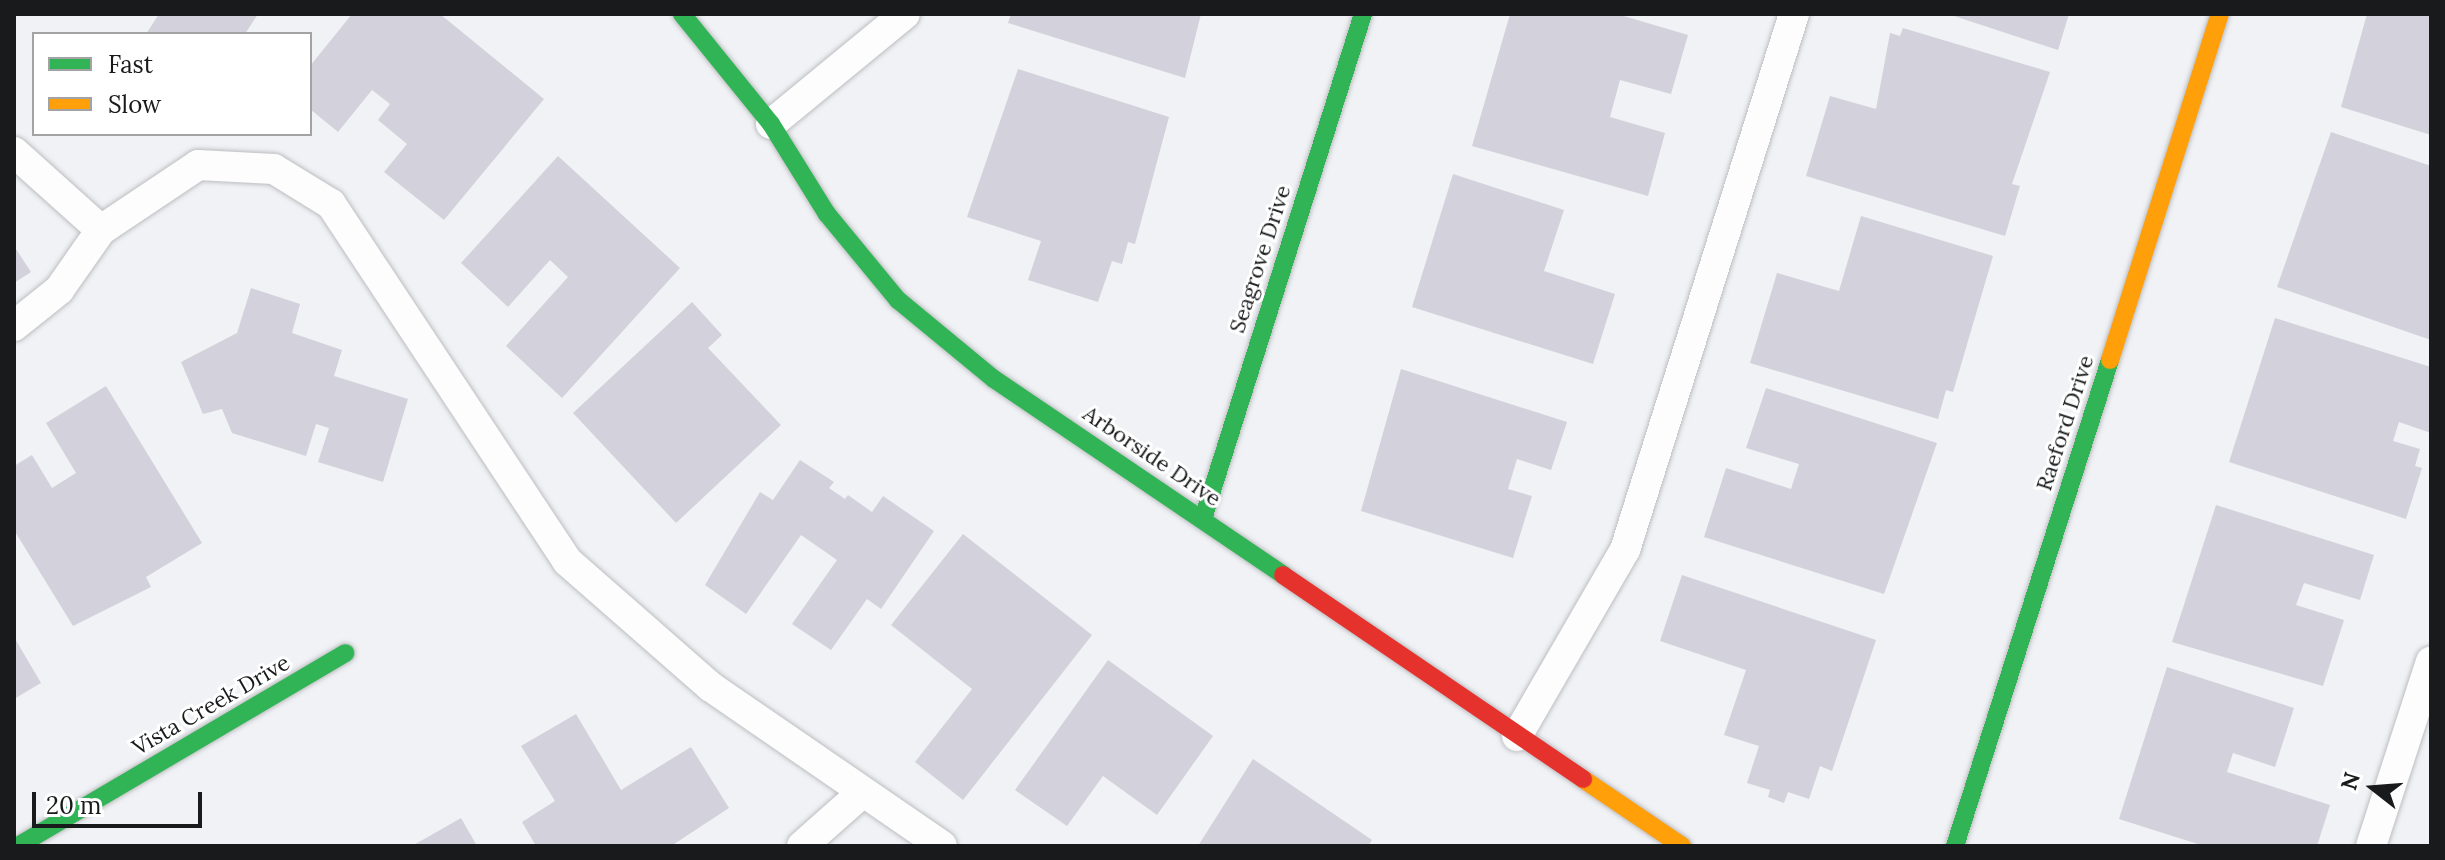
<!DOCTYPE html>
<style>
body{margin:0}
#map{position:relative;width:2445px;height:860px;overflow:hidden;background:#f0f2f5;font-family:Lora,serif}
div>[style]{position:absolute}
.building>*{inset:0;background:#d3d1db}
.roads{filter:drop-shadow(0 0 2px #bdbec1) drop-shadow(0 0 2px #bdbec1)}
.lane>*{height:30px;margin:-15px;padding:0 15px;transform-origin:15px;border-radius:15px;background:#fdfdfe}
.fast>*{height:18px;margin:-9px;padding:0 9px;transform-origin:9px;border-radius:9px;background:#30b455}
.slow>*{height:18px;margin:-9px;padding:0 9px;transform-origin:9px;border-radius:9px;background:#ff9f0a}
.jam>*{height:18px;margin:-9px;padding:0 9px;transform-origin:9px;border-radius:9px;background:#e5322d}
span{translate:-50% -50%;white-space:nowrap;text-align:center;line-height:1.15;-webkit-text-stroke:6px #fff;paint-order:stroke}
.street-label{font-size:22px;color:#191a1b}
.frame{position:absolute;inset:0;border:16px solid #191a1b;pointer-events:none}
.legend{position:absolute;left:32px;top:32px;width:280px;height:104px;box-sizing:border-box;background:#fff;border:2px solid #a3a3a4;margin:0;padding:10px 14px;list-style:none;font-size:24px;color:#191a1b}
.legend li{display:flex;align-items:center;gap:16px;height:40px}
.legend b{width:40px;border:2px solid #a3a3a4}
.north{position:absolute;left:2333px;top:748px;width:80px;height:80px;-webkit-text-stroke:6px #fff;paint-order:stroke;rotate:287deg;font-size:22px;font-weight:700;line-height:32px;text-align:center;color:#191a1b}
.north::after{content:'';display:block;margin:auto;width:28px;height:36px;background:#191a1b;clip-path:polygon(50% 0,100% 100%,50% 72%,0 100%)}
.scale{position:absolute;left:32px;top:792px;width:170px;height:36px;box-sizing:border-box;border:4px solid #191a1b;border-top:0;padding-left:10px;font-size:24px;line-height:28px;white-space:nowrap;color:#191a1b;-webkit-text-stroke:6px #fff;paint-order:stroke}
</style>
<div id="map">
<div class="building">
<i style="clip-path:polygon(159px 14px,258px 14px,245px 34px,146px 34px)"></i>
<i style="clip-path:polygon(352px 14px,440px 14px,544px 99px,444px 220px,384px 172px,407px 144px,378px 120px,390px 104px,372px 90px,338px 132px,310px 109px,310px 66px)"></i>
<i style="clip-path:polygon(1011px 14px,1201px 14px,1185px 78px,1008px 23px)"></i>
<i style="clip-path:polygon(1510px 14px,1617px 14px,1688px 35px,1671px 94px,1620px 80px,1610px 117px,1665px 133px,1648px 196px,1472px 146px)"></i>
<i style="clip-path:polygon(1948px 14px,2069px 14px,2058px 50px)"></i>
<i style="clip-path:polygon(2367px 14px,2431px 14px,2431px 135px,2341px 107px)"></i>
<i style="clip-path:polygon(1903px 28px,2050px 72px,2012px 184px,2020px 186px,2005px 236px,1806px 176px,1830px 96px,1876px 109px,1890px 33px,1900px 36px)"></i>
<i style="clip-path:polygon(1018px 69px,1169px 117px,1135px 244px,1128px 242px,1122px 264px,1112px 261px,1098px 302px,1028px 280px,1041px 241px,967px 217px)"></i>
<i style="clip-path:polygon(2331px 132px,2431px 166px,2431px 340px,2277px 287px)"></i>
<i style="clip-path:polygon(558px 156px,680px 268px,562px 398px,506px 346px,568px 277px,550px 260px,508px 307px,461px 263px)"></i>
<i style="clip-path:polygon(1453px 174px,1564px 210px,1544px 271px,1615px 294px,1593px 364px,1412px 307px)"></i>
<i style="clip-path:polygon(1861px 216px,1993px 256px,1953px 392px,1946px 390px,1938px 419px,1750px 363px,1777px 273px,1839px 291px)"></i>
<i style="clip-path:polygon(14px 246px,31px 272px,14px 283px)"></i>
<i style="clip-path:polygon(251px 288px,300px 304px,292px 333px,342px 350px,334px 376px,408px 399px,383px 482px,318px 462px,329px 428px,316px 424px,306px 456px,232px 433px,222px 409px,203px 414px,181px 362px,237px 333px)"></i>
<i style="clip-path:polygon(692px 302px,722px 335px,708px 348px,781px 425px,676px 523px,573px 413px)"></i>
<i style="clip-path:polygon(2275px 318px,2431px 367px,2431px 433px,2399px 422px,2393px 441px,2420px 449px,2415px 466px,2422px 468px,2406px 519px,2229px 462px)"></i>
<i style="clip-path:polygon(1401px 369px,1567px 422px,1551px 470px,1517px 459px,1508px 489px,1532px 496px,1513px 558px,1361px 511px)"></i>
<i style="clip-path:polygon(106px 386px,202px 543px,146px 577px,151px 587px,73px 626px,14px 530px,14px 466px,32px 455px,52px 488px,76px 473px,46px 423px)"></i>
<i style="clip-path:polygon(1766px 388px,1937px 443px,1884px 594px,1704px 537px,1726px 468px,1791px 489px,1799px 464px,1746px 448px)"></i>
<i style="clip-path:polygon(800px 460px,834px 482px,829px 488px,845px 499px,848px 495px,872px 512px,883px 496px,934px 531px,881px 609px,867px 599px,831px 650px,792px 624px,837px 560px,801px 535px,746px 614px,705px 585px,760px 492px,773px 500px)"></i>
<i style="clip-path:polygon(2216px 505px,2374px 555px,2360px 600px,2304px 583px,2296px 605px,2344px 620px,2323px 686px,2172px 642px)"></i>
<i style="clip-path:polygon(963px 534px,1092px 635px,963px 800px,915px 762px,972px 689px,891px 625px)"></i>
<i style="clip-path:polygon(1682px 575px,1876px 640px,1832px 771px,1820px 766px,1809px 799px,1788px 792px,1784px 803px,1768px 797px,1770px 790px,1747px 783px,1759px 746px,1724px 735px,1746px 670px,1660px 641px)"></i>
<i style="clip-path:polygon(14px 637px,41px 683px,14px 699px)"></i>
<i style="clip-path:polygon(1108px 660px,1213px 736px,1157px 815px,1103px 776px,1067px 826px,1015px 790px)"></i>
<i style="clip-path:polygon(2167px 667px,2294px 708px,2275px 767px,2233px 753px,2227px 772px,2330px 805px,2317px 846px,2204px 846px,2119px 819px)"></i>
<i style="clip-path:polygon(576px 714px,621px 790px,691px 747px,729px 808px,671px 846px,536px 846px,522px 822px,555px 801px,521px 746px)"></i>
<i style="clip-path:polygon(1253px 759px,1372px 840px,1368px 846px,1198px 846px)"></i>
<i style="clip-path:polygon(461px 818px,477px 846px,412px 846px)"></i>
</div>
<div class="roads">
<div class="lane">
<i style="left:771px;top:124px;width:173px;rotate:-39.4deg"></i>
<i style="left:14px;top:152px;width:117px;rotate:41.9deg"></i>
<i style="left:101px;top:230px;width:117px;rotate:-33.8deg"></i>
<i style="left:198px;top:165px;width:76px;rotate:3deg"></i>
<i style="left:274px;top:169px;width:67px;rotate:31.6deg"></i>
<i style="left:331px;top:204px;width:428px;rotate:56.5deg"></i>
<i style="left:567px;top:561px;width:191px;rotate:41.2deg"></i>
<i style="left:711px;top:687px;width:280px;rotate:34.5deg"></i>
<i style="left:14px;top:326px;width:58px;rotate:-38.7deg"></i>
<i style="left:59px;top:290px;width:73px;rotate:-55deg"></i>
<i style="left:1517px;top:736px;width:215px;rotate:-59.9deg"></i>
<i style="left:1625px;top:550px;width:562px;rotate:-72.5deg"></i>
<i style="left:802px;top:846px;width:81px;rotate:-41.5deg"></i>
<i style="left:2371px;top:846px;width:194px;rotate:-72deg"></i>
</div>
<div class="fast">
<i style="left:682px;top:14px;width:141px;rotate:51deg"></i>
<i style="left:771px;top:124px;width:106px;rotate:58.1deg"></i>
<i style="left:827px;top:214px;width:112px;rotate:50.5deg"></i>
<i style="left:898px;top:300px;width:124px;rotate:39.5deg"></i>
<i style="left:994px;top:379px;width:349px;rotate:34.1deg"></i>
<i style="left:1203px;top:519px;width:530px;rotate:-72.42deg"></i>
<i style="left:18px;top:846px;width:380px;rotate:-30.5deg"></i>
<i style="left:1955px;top:846px;width:510px;rotate:-72.31deg"></i>
</div>
<div class="slow">
<i style="left:2110px;top:360px;width:363px;rotate:-72.4deg"></i>
<i style="left:1583px;top:779px;width:120px;rotate:34.1deg"></i>
</div>
<div class="jam">
<i style="left:1283px;top:575px;width:363px;rotate:34.2deg"></i>
</div>
</div>
<div class="street-label">
<span style="left:1260px;top:259px;rotate:-72deg">Seagrove Drive</span>
<span style="left:2065px;top:423px;rotate:-72deg">Raeford Drive</span>
<span style="left:1152px;top:456px;rotate:34deg">Arborside Drive</span>
<span style="left:211px;top:705px;rotate:-30deg">Vista Creek Drive</span>
</div>
<div class="frame"></div>
<ul class="legend">
<li><b style="height:10px;background:#30b455"></b>Fast</li>
<li><b style="height:10px;background:#ff9f0a"></b>Slow</li>
</ul>
<div class="north">N</div>
<div class="scale">20 m</div>
</div>
